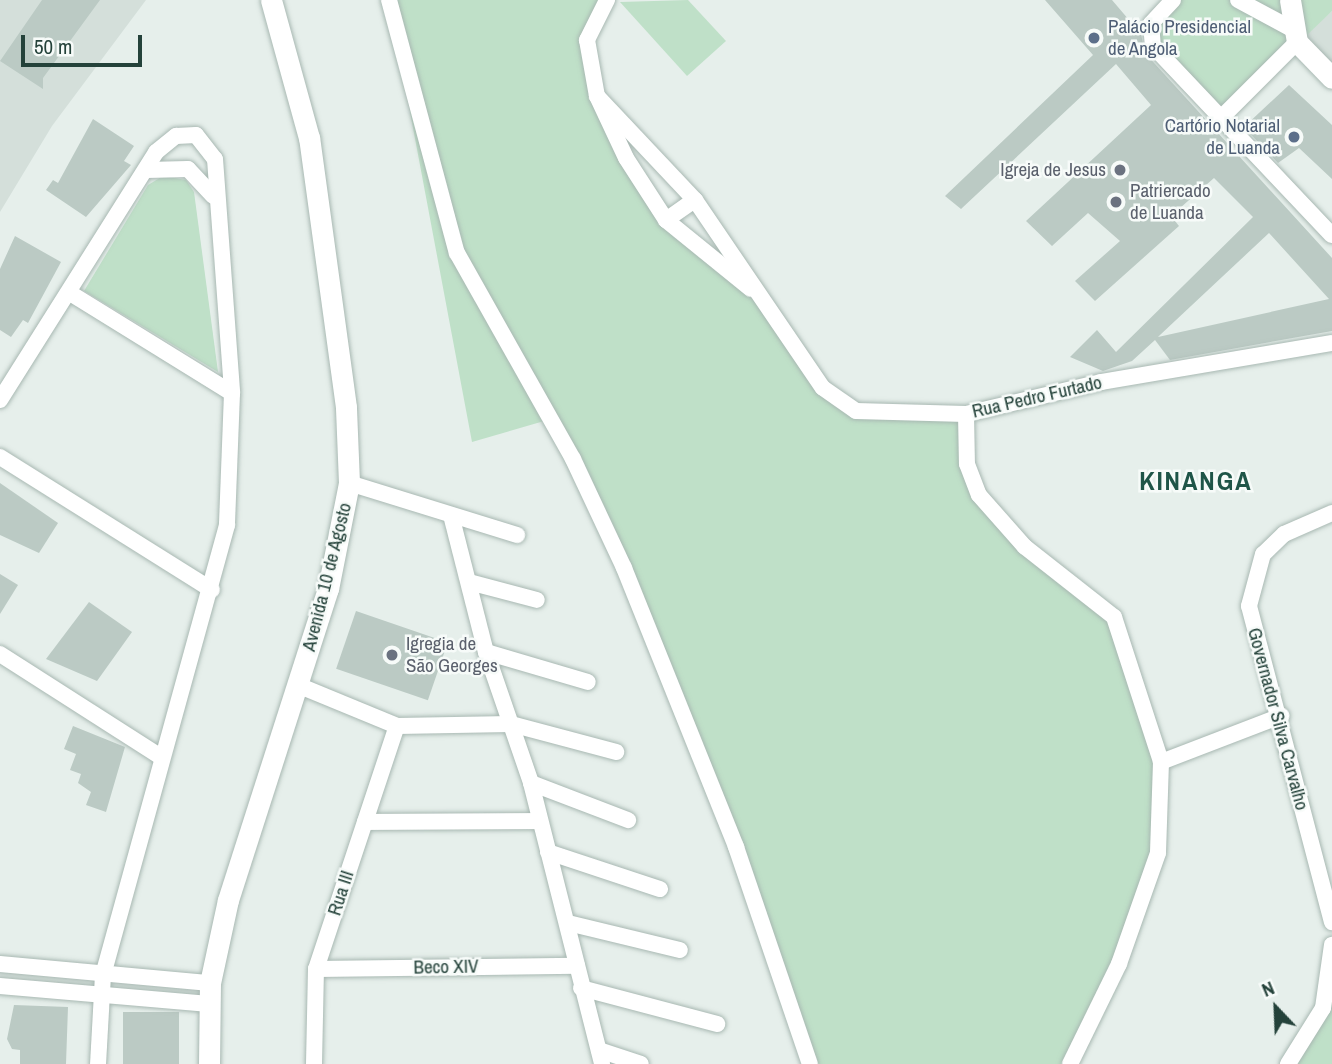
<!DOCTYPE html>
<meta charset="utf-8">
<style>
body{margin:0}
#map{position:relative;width:1332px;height:1064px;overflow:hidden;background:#e6efeb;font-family:"Archivo Narrow",sans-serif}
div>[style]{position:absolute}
.built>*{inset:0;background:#d4dfda}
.green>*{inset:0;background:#bfe0c8}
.building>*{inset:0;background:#bbcac4;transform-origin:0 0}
.roads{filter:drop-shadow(0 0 2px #a8b8b2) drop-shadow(0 0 2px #a8b8b2)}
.street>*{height:16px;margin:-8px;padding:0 8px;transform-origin:8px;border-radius:8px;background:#fff}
.secondary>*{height:21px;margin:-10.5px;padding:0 10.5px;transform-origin:10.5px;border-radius:10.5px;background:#fff}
.dots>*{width:19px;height:19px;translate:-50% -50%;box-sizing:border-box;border:4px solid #f7fbf9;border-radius:50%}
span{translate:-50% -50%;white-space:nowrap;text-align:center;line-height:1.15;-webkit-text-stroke:5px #f7fbf9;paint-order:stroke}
.service-label{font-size:19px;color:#4e5e75}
.left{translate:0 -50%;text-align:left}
.right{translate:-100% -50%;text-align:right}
.worship-label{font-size:19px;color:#5b616d}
.street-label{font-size:19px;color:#24423a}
.district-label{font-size:26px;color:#1f5548;font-weight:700;letter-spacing:2px}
.north{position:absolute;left:1241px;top:973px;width:70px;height:70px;-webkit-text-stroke:5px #f7fbf9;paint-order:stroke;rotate:337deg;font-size:19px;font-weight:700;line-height:28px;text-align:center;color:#24423a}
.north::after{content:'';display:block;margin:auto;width:24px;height:32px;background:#24423a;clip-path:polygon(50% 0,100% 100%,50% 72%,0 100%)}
.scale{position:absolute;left:21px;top:35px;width:121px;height:32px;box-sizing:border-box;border:4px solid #24423a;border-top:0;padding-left:9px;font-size:21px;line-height:24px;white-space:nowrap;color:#24423a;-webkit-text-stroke:5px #f7fbf9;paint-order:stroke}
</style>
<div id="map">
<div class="built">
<i style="clip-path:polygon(0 0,146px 0,52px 126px,0 212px)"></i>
<i style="clip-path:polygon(1332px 11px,1332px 78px,1297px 42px)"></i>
</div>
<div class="green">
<i style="clip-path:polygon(389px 0,607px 0,593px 18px,597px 96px,646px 193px,755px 292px,838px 402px,966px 414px,979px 495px,1114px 617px,1161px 762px,1162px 825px,1142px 903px,1070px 1064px,810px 1064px,736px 847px,551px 419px,472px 442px)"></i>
<i style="clip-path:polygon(688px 0,726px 41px,687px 76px,620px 2px)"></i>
<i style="clip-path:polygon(1173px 0,1332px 0,1332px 11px,1221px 118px,1158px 53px,1151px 24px)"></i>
<i style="clip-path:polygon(163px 176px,186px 180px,194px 192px,218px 372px,84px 291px,148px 185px)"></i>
<i style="clip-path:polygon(1332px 945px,1332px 1064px,1288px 1064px,1323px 1008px)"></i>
</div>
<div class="building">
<i style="clip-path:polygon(42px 0,100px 0,43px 78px,43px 89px,0 61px)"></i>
<i style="clip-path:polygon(evenodd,1045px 0,1112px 0,1141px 34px,1145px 53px,1332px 258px,1332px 331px,1170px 360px,1155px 340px,1132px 361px,1103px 371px,1070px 357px,1097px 330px,1116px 352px,1253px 217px,1214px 178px,1171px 216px,1179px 226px,1095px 301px,1075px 281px,1120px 241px,1088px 213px,1052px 246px,1026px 221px,1151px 105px,1116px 64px,961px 209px,945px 196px,1093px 55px,1045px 0,1269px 233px,1329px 299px,1158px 337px,1160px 335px,1269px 233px)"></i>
<i style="clip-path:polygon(1289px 85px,1332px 125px,1332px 179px,1299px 148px,1278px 163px,1244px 127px)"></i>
<i style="clip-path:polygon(93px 119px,134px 146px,124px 161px,131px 165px,86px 217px,46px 190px,53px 180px,58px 183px)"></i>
<i style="clip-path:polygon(15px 236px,61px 262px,28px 323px,23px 320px,11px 337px,0 330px,0 269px)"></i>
<i style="clip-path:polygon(0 483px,58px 523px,39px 553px,0 535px)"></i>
<i style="clip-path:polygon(0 574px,18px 585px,0 614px)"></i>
<i style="clip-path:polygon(89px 602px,132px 632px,97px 681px,46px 659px)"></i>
<i style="left:356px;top:611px;width:97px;height:61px;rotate:19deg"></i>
<i style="clip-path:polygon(73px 726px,125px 747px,106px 812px,86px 805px,91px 792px,78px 783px,81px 774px,70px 770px,76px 754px,64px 749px)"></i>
<i style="clip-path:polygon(14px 1005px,68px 1007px,66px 1064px,20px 1064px,20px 1050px,12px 1049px,7px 1039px)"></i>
<i style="left:123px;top:1012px;width:56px;height:52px"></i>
</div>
<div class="roads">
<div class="street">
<i style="left:389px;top:0;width:262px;rotate:75deg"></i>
<i style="left:457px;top:253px;width:236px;rotate:60.6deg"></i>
<i style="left:573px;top:459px;width:120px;rotate:64.9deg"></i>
<i style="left:624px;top:568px;width:301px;rotate:68.1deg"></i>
<i style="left:736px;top:847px;width:229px;rotate:71.2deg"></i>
<i style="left:607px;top:0;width:45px;rotate:116.6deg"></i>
<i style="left:587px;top:40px;width:57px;rotate:79.9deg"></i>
<i style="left:597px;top:96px;width:68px;rotate:64.9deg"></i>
<i style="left:626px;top:158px;width:74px;rotate:57.2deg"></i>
<i style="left:666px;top:220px;width:109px;rotate:39.1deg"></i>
<i style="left:1173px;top:0;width:33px;rotate:133deg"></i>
<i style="left:1151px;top:24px;width:22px;rotate:85deg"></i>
<i style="left:1153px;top:46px;width:260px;rotate:46.6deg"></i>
<i style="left:1238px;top:0;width:61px;rotate:28.2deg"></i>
<i style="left:597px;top:96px;width:143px;rotate:46.7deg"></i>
<i style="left:695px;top:200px;width:227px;rotate:55.8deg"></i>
<i style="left:823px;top:388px;width:40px;rotate:34.9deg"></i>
<i style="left:856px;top:411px;width:110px;rotate:1.6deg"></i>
<i style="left:966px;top:414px;width:139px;rotate:-13.3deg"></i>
<i style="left:1101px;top:382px;width:234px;rotate:-9.6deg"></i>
<i style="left:1221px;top:118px;width:107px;rotate:-45deg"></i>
<i style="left:146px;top:170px;width:42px;rotate:-1.4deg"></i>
<i style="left:188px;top:169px;width:37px;rotate:47deg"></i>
<i style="left:666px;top:220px;width:35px;rotate:-35deg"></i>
<i style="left:70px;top:293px;width:190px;rotate:31.7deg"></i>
<i style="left:0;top:400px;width:293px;rotate:-57.8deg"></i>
<i style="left:156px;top:152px;width:26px;rotate:-39deg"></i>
<i style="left:176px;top:136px;width:20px;rotate:-3deg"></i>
<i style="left:196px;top:135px;width:31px;rotate:52deg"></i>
<i style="left:215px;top:159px;width:235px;rotate:85.8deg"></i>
<i style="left:232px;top:393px;width:132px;rotate:92.2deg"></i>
<i style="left:227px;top:525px;width:467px;rotate:105.4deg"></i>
<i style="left:103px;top:975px;width:89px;rotate:93.2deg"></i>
<i style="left:966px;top:414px;width:50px;rotate:88.9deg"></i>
<i style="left:967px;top:464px;width:33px;rotate:69deg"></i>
<i style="left:979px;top:495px;width:69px;rotate:48.5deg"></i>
<i style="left:1025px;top:547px;width:113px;rotate:38.2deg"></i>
<i style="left:1114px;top:617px;width:152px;rotate:72deg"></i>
<i style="left:1161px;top:762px;width:91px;rotate:91.9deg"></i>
<i style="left:1158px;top:853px;width:118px;rotate:109.4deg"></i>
<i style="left:1119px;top:964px;width:111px;rotate:116.1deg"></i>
<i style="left:0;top:457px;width:250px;rotate:32.1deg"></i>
<i style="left:349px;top:483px;width:176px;rotate:17.2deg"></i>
<i style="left:1332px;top:513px;width:52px;rotate:156.4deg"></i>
<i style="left:1284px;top:534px;width:29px;rotate:136deg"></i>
<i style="left:1263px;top:554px;width:54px;rotate:105.1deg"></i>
<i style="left:1249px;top:606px;width:327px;rotate:75.3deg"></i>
<i style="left:452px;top:519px;width:137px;rotate:75.7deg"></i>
<i style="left:486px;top:652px;width:139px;rotate:71deg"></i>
<i style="left:531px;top:783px;width:290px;rotate:75.8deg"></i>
<i style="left:469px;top:582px;width:70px;rotate:14.8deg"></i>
<i style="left:486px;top:652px;width:106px;rotate:16.4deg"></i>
<i style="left:0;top:654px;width:191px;rotate:32.6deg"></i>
<i style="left:300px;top:686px;width:105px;rotate:22.4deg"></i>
<i style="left:397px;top:726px;width:114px;rotate:-1deg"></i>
<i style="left:511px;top:724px;width:109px;rotate:14.9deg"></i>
<i style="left:1161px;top:762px;width:129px;rotate:-21deg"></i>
<i style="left:531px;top:783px;width:104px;rotate:20.9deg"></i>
<i style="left:365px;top:822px;width:173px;rotate:-0.3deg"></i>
<i style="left:548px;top:852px;width:118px;rotate:18.3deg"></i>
<i style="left:568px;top:923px;width:115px;rotate:13.6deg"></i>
<i style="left:0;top:964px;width:211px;rotate:5.2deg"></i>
<i style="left:316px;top:969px;width:261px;rotate:-0.7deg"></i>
<i style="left:0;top:986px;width:210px;rotate:4.9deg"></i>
<i style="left:581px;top:988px;width:141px;rotate:14.8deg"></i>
<i style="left:599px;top:1050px;width:44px;rotate:18.4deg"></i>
<i style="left:314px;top:1064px;width:95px;rotate:-88.8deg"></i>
<i style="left:316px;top:969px;width:256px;rotate:-71.6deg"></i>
<i style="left:1288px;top:1064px;width:66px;rotate:-58deg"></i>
<i style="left:1323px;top:1008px;width:64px;rotate:-81.9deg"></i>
</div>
<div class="secondary">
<i style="left:1290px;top:0;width:43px;rotate:80.5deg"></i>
<i style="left:1297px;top:42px;width:50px;rotate:45.8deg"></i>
<i style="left:209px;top:1064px;width:81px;rotate:-89.3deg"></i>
<i style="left:210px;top:983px;width:85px;rotate:-77.8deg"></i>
<i style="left:228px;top:900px;width:327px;rotate:-72.2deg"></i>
<i style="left:328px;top:589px;width:108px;rotate:-78.8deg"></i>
<i style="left:349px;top:483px;width:76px;rotate:-92.3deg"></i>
<i style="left:346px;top:407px;width:272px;rotate:-97.8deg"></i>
<i style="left:309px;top:138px;width:143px;rotate:-105.4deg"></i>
</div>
</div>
<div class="dots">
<i style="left:1094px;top:38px;background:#5c6f8a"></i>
<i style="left:1294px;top:137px;background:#5c6f8a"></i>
<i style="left:1120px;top:170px;background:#6b7280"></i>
<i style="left:1116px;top:202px;background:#6b7280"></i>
<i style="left:392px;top:655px;background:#6b7280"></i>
</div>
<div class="service-label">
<span class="left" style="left:1108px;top:38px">Palácio Presidencial<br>de Angola</span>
<span class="right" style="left:1280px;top:137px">Cartório Notarial<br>de Luanda</span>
</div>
<div class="worship-label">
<span class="right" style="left:1106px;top:170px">Igreja de Jesus</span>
<span class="left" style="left:1130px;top:202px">Patriercado<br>de Luanda</span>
<span class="left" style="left:406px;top:655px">Igregia de<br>São Georges</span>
</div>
<div class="street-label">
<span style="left:1037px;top:397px;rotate:-13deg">Rua Pedro Furtado</span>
<span style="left:327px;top:577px;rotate:-76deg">Avenida 10 de Agosto</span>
<span style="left:1278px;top:719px;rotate:75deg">Governador Silva Carvalho</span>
<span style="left:341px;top:893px;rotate:-72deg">Rua III</span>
<span style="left:446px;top:967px;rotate:-1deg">Beco XIV</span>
</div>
<div class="district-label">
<span style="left:1196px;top:481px">KINANGA</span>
</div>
<div class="north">N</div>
<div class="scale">50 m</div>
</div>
